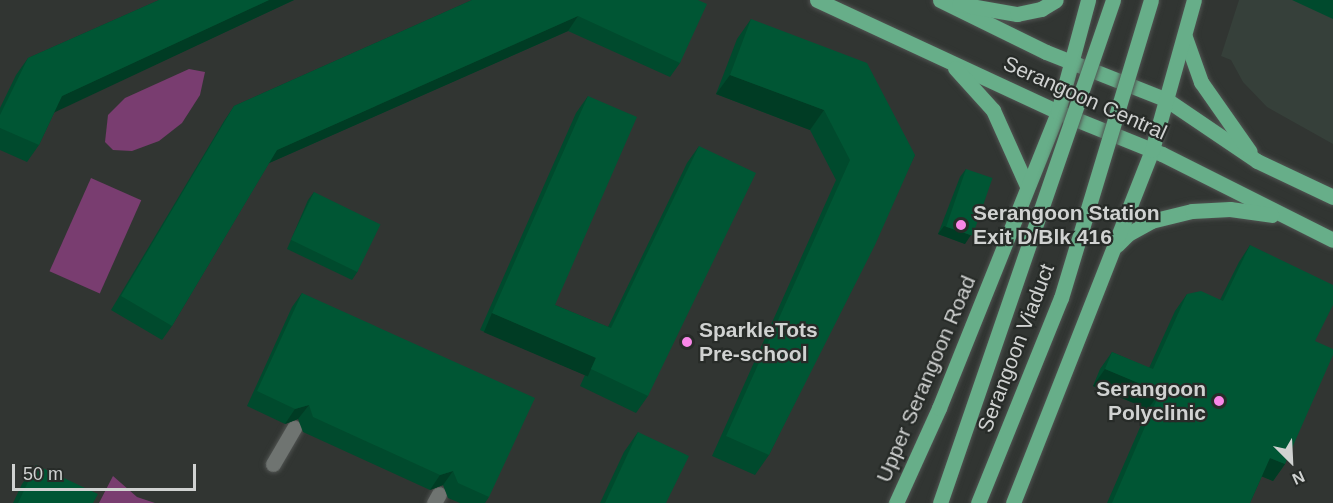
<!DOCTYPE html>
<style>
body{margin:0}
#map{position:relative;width:1333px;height:503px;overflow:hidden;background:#313532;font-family:Arial,sans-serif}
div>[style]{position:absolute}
.built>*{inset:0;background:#36403a}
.green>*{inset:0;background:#793d70;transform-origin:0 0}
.roads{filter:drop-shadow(0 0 2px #505351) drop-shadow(0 0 2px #505351)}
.minor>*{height:15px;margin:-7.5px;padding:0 7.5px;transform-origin:7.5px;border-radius:7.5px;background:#6f7471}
.major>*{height:15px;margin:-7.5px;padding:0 7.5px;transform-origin:7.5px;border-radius:7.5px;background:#67ae89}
.bridges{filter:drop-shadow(0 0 2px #505351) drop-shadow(0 0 2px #505351)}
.major-bridge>*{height:15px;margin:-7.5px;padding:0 7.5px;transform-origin:7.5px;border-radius:7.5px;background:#67ae89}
.wall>*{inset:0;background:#004a2d}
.shaded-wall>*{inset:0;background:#003c24;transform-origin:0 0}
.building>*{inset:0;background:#005634;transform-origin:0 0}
.dots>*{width:16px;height:16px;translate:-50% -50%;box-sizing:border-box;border:3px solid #272b28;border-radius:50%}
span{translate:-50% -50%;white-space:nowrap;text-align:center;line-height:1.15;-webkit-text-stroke:4.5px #272b28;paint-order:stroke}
.street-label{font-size:21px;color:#d0d2d1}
.poi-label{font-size:21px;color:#d0d2d1;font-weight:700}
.left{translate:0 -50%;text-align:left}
.right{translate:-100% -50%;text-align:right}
.north{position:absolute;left:1261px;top:431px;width:60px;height:60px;-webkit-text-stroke:4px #272b28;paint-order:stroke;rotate:156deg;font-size:16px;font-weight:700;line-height:24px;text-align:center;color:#d0d2d1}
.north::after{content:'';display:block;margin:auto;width:21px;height:27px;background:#d0d2d1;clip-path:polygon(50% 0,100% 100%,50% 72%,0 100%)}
.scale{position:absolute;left:12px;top:464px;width:184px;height:27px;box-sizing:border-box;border:3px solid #d0d2d1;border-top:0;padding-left:8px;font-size:18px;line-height:21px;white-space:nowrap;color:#d0d2d1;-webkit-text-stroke:4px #272b28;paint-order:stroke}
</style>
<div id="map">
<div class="built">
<i style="clip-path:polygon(1239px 0,1333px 0,1333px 144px,1267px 107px,1243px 82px,1231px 60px,1221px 56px)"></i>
</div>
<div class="green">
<i style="clip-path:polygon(189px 69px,205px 72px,200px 95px,182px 123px,159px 141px,132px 151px,113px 150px,105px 142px,108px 115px,125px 98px)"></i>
<i style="left:91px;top:178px;width:55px;height:102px;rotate:24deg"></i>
<i style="clip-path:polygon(113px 476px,137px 497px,155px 503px,99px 503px)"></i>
</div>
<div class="roads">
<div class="minor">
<i style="left:273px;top:464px;width:42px;rotate:-59.7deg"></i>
<i style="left:434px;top:503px;width:10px;rotate:-61deg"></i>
</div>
<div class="major">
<i style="left:817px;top:0;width:266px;rotate:24.9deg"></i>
<i style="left:1058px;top:112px;width:112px;rotate:22deg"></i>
<i style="left:1162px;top:154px;width:191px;rotate:26.7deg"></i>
<i style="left:940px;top:0;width:118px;rotate:26.1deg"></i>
<i style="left:1046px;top:52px;width:130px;rotate:21.6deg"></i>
<i style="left:1167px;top:100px;width:109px;rotate:34.1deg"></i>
<i style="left:1257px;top:161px;width:84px;rotate:25.3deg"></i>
<i style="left:959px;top:4px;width:59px;rotate:9.8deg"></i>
<i style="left:1017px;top:14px;width:25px;rotate:-12deg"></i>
<i style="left:1041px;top:9px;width:17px;rotate:-31deg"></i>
<i style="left:1185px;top:37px;width:48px;rotate:70.4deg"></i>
<i style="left:1201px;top:82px;width:85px;rotate:55deg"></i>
<i style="left:955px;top:68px;width:57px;rotate:47.9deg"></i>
<i style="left:993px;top:110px;width:83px;rotate:65.9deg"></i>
<i style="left:1117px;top:245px;width:16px;rotate:-45deg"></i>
<i style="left:1128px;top:234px;width:26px;rotate:-29deg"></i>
<i style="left:1151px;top:221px;width:42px;rotate:-13.7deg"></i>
<i style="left:1192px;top:211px;width:38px;rotate:-3deg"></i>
<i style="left:1230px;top:209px;width:42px;rotate:8.1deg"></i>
<i style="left:896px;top:503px;width:104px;rotate:-65.6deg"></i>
<i style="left:939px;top:408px;width:319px;rotate:-68.1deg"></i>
<i style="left:1058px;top:112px;width:116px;rotate:-75deg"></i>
<i style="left:1013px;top:503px;width:379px;rotate:-68.5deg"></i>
<i style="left:1152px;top:150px;width:156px;rotate:-74.4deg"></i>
</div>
</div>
<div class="bridges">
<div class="major-bridge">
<i style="left:940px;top:503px;width:532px;rotate:-71.02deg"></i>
<i style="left:978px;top:503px;width:221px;rotate:-68deg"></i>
<i style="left:1061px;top:298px;width:311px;rotate:-73.2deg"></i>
</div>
</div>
<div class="wall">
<i style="clip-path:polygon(159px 0,294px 0,55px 111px,39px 145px,27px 162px,0 150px,0 108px,16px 75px,28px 58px)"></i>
<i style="clip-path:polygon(472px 0,698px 0,680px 63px,670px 77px,568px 31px,269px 163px,172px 326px,162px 340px,111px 310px,224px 121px,234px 106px)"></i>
<i style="clip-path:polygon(1292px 0,1333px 0,1333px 19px)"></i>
<i style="clip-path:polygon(751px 19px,915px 155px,769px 455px,755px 475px,712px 456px,836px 180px,810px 130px,716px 94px,737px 39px)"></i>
<i style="clip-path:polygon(588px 96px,555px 305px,608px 327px,687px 163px,699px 146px,648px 396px,636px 413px,580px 386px,585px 375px,480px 330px,576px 113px)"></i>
<i style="clip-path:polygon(966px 169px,965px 244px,938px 234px,960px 177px)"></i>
<i style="clip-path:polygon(314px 192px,358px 271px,352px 280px,287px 249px,308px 200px)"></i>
<i style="clip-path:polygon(1250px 245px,1315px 341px,1285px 464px,1273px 481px,1262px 476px,1250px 503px,1107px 503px,1148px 409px,1093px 386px,1100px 369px,1112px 352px,1149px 368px,1175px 311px,1187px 294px,1220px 300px,1239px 262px)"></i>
<i style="clip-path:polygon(302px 293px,489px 497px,485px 503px,460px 503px,448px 498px,443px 485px,430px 490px,303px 432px,298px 419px,285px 424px,247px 406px,292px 307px)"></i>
<i style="clip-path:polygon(638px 432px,666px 503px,600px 503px,624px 452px)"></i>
<i style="clip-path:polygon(36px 465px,93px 503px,13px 503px,22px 484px)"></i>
</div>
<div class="shaded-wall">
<i style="clip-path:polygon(269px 0,294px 0,51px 114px,62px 96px)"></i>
<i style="clip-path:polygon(578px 16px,568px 31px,267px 164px,277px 150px)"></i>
<i style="clip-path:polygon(730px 75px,824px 110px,810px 130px,716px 94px)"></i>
<i style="clip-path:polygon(944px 226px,971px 235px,965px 244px,938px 234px)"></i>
<i style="left:492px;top:313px;width:113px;height:21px;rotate:23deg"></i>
<i style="clip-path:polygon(1105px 369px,1160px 392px,1148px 409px,1093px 386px)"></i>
<i style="clip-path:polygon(309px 405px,298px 419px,285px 424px,295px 409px)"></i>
<i style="clip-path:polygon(1270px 458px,1285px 464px,1273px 481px,1258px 475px)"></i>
<i style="clip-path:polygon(453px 471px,443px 485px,430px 490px,440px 475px)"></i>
</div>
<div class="building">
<i style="clip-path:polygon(159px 0,269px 0,62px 96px,39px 145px,0 128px,0 115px,28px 58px)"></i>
<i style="clip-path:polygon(472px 0,698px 0,707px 4px,680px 63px,578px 16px,277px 150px,172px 326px,121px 296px,234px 106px)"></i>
<i style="clip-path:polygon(751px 19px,867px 63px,915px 155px,875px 245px,769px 455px,726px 436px,850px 160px,824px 110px,730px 75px)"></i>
<i style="clip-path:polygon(588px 96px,637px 117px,555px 305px,611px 328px,699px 146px,756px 173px,648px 396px,591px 369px,596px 358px,492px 313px)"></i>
<i style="left:966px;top:169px;width:28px;height:61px;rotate:19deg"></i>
<i style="left:314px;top:192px;width:74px;height:53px;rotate:26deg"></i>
<i style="clip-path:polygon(1250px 245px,1333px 285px,1333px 305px,1315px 341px,1333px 349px,1333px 355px,1285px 464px,1270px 458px,1250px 503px,1112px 503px,1160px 392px,1105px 369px,1112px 352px,1153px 369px,1187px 294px,1201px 291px,1223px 301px)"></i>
<i style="clip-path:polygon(302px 293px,535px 398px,489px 497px,458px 483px,453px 471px,440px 475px,313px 417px,309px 405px,295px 409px,257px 391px)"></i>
<i style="clip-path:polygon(638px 432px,689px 456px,666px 503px,605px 503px)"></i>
<i style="clip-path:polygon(36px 465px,98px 494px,93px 503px,18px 503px)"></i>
</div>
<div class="dots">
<i style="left:961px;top:225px;background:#f987e8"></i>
<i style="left:687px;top:342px;background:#f987e8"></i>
<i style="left:1219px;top:401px;background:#f987e8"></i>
</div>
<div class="street-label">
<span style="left:1085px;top:98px;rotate:24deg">Serangoon Central</span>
<span style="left:1016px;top:348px;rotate:-69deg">Serangoon Viaduct</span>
<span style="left:926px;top:379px;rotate:-67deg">Upper Serangoon Road</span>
</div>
<div class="poi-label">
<span class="left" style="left:973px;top:225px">Serangoon Station<br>Exit D/Blk 416</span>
<span class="left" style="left:699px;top:342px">SparkleTots<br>Pre-school</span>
<span class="right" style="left:1206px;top:401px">Serangoon<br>Polyclinic</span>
</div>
<div class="north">N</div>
<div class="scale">50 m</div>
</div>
